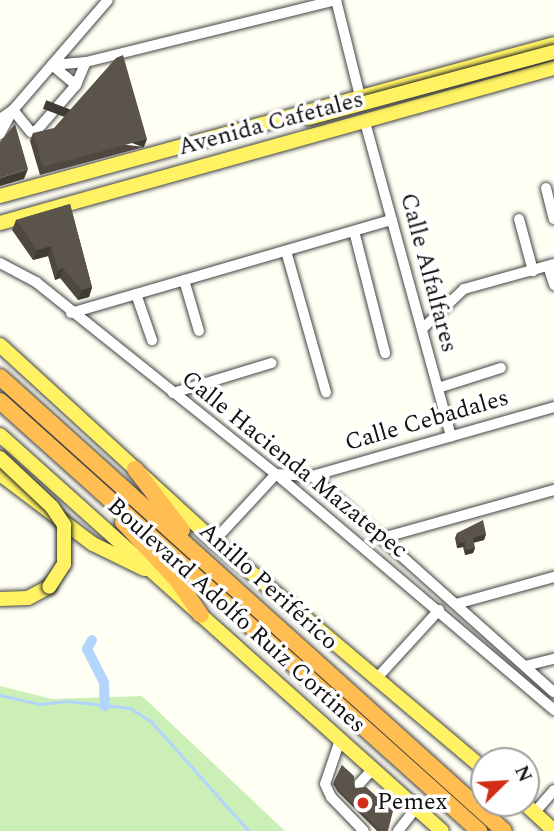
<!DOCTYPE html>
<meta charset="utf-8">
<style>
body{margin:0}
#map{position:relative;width:554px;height:831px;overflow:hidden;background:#fffff4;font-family:Spectral,serif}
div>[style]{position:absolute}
.green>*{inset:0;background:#ccefb8}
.stream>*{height:2.5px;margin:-1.25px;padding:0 1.25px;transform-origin:1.25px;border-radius:1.25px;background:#b2d5fd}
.canal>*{height:10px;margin:-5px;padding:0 5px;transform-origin:5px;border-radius:5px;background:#b2d5fd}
.roads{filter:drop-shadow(0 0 2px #444) drop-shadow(0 0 2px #444)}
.minor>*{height:10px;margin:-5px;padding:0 5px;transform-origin:5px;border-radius:5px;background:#fff}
.major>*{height:14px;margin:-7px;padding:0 7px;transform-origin:7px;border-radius:7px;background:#fff364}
.highway>*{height:16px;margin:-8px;padding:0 8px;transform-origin:8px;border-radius:8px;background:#ffbd52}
.bridges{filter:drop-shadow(0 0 2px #222) drop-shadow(0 0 2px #222)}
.major-bridge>*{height:14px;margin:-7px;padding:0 7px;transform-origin:7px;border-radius:7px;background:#fff364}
.wall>*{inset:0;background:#4e4840}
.shaded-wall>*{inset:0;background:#403b34;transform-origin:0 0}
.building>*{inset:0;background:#5b544b}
.dots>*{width:19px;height:19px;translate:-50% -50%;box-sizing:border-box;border:4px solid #fff;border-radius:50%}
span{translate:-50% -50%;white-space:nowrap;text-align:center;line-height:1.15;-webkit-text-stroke:7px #fff;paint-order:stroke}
.street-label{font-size:24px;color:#111}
.poi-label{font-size:24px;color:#111}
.left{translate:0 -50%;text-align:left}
.north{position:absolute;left:470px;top:747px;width:70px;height:70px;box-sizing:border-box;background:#fff;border:2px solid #a0a0a0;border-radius:50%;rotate:66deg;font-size:19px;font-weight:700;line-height:28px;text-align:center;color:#111}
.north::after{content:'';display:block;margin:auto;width:24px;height:32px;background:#d22d17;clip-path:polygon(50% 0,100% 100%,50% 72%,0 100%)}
</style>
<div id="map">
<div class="green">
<i style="clip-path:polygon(0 686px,52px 699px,142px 696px,285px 831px,0 831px)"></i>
</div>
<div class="stream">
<i style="left:0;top:695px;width:41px;rotate:12.7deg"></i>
<i style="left:40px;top:704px;width:28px;rotate:-6deg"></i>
<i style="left:68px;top:701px;width:62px;rotate:6.4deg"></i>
<i style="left:130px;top:708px;width:25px;rotate:32deg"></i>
<i style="left:151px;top:721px;width:147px;rotate:48.3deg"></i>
</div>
<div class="canal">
<i style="left:92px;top:640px;width:10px;rotate:119deg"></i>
<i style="left:87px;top:649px;width:38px;rotate:63deg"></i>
<i style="left:104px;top:683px;width:23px;rotate:88deg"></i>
</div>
<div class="roads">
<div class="minor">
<i style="left:336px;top:0;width:99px;rotate:76deg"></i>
<i style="left:52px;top:65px;width:34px;rotate:-5deg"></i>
<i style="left:86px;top:62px;width:258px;rotate:-13.9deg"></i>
<i style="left:52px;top:65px;width:31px;rotate:40deg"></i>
<i style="left:13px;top:110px;width:28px;rotate:51deg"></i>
<i style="left:31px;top:132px;width:6px;rotate:-18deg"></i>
<i style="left:37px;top:130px;width:60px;rotate:-49.1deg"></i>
<i style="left:76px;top:85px;width:25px;rotate:-67deg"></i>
<i style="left:0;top:119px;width:16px;rotate:-35deg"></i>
<i style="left:13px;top:110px;width:145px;rotate:-49.2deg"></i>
<i style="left:365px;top:122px;width:326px;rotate:74.7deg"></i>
<i style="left:0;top:134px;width:27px;rotate:-62deg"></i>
<i style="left:546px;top:188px;width:32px;rotate:76deg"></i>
<i style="left:519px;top:219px;width:54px;rotate:74.9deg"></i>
<i style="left:354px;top:231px;width:126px;rotate:75.7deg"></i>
<i style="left:286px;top:251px;width:147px;rotate:74.2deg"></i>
<i style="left:0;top:263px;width:41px;rotate:27.8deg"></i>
<i style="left:36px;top:282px;width:307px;rotate:38.7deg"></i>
<i style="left:276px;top:474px;width:365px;rotate:40.3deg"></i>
<i style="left:548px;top:266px;width:20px;rotate:72deg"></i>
<i style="left:184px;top:280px;width:53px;rotate:73.6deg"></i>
<i style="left:136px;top:294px;width:49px;rotate:70.8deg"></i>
<i style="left:71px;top:313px;width:334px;rotate:-16.2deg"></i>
<i style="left:422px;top:329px;width:58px;rotate:-43.6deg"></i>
<i style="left:464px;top:289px;width:93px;rotate:-15.5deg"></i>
<i style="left:438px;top:388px;width:66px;rotate:-17.6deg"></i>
<i style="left:173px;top:393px;width:103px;rotate:-16.9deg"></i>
<i style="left:276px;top:474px;width:36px;rotate:3deg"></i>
<i style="left:312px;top:476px;width:252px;rotate:-15.9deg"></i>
<i style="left:312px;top:476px;width:324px;rotate:41.8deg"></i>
<i style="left:382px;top:538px;width:179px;rotate:-15.6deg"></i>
<i style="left:214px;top:541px;width:91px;rotate:-47.2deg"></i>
<i style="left:456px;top:604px;width:102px;rotate:-15.4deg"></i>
<i style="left:525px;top:666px;width:30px;rotate:-14deg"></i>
<i style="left:377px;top:678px;width:92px;rotate:-47.6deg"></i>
<i style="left:340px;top:740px;width:46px;rotate:108.8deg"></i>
<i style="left:325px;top:784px;width:14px;rotate:65deg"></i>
<i style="left:331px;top:797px;width:47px;rotate:45.9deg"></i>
<i style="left:359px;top:784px;width:21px;rotate:-47deg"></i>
<i style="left:535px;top:812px;width:29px;rotate:-49deg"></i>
<i style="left:398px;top:831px;width:29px;rotate:-52deg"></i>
</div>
<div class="major">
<i style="left:0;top:196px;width:574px;rotate:-15.34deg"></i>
<i style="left:0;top:223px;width:575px;rotate:-15.63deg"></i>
<i style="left:0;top:345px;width:290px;rotate:42.5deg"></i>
<i style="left:214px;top:541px;width:353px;rotate:40.2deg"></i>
<i style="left:0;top:435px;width:593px;rotate:41.86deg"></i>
<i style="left:0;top:474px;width:116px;rotate:37deg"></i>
<i style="left:93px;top:544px;width:57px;rotate:26.1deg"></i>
<i style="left:0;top:599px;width:28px;rotate:-2deg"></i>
<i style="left:28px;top:598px;width:24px;rotate:-28deg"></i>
<i style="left:524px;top:803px;width:41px;rotate:43deg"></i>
</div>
<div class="highway">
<i style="left:0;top:377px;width:678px;rotate:42.01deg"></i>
<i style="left:0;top:401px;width:644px;rotate:41.91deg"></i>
<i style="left:135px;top:469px;width:77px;rotate:52.4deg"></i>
<i style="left:123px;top:522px;width:79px;rotate:47deg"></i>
<i style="left:177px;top:580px;width:42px;rotate:55.6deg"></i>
</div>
</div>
<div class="bridges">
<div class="major-bridge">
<i style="left:309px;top:118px;width:254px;rotate:-15.1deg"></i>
<i style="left:0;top:458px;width:71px;rotate:43.3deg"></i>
<i style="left:52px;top:507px;width:22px;rotate:56deg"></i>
<i style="left:64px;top:525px;width:39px;rotate:90deg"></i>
<i style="left:64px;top:564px;width:27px;rotate:123deg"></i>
</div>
</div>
<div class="wall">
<i style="clip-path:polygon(33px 133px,144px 147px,40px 175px,30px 141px)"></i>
<i style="clip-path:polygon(70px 204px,92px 287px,89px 297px,78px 300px,60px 278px,55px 280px,48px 256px,33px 260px,12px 230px,16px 220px)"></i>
<i style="clip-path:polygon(457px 533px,486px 534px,484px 540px,473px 543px,475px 548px,473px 553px,465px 555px,463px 547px,457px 548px,455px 538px)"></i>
<i style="clip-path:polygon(342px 765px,355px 788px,388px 831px,377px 831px,338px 792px,333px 784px)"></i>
</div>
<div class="shaded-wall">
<i style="left:147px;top:139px;width:9px;height:108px;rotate:111deg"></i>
<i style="clip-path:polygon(28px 169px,24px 179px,0 186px,0 178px)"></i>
<i style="clip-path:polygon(51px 246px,48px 256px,33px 260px,37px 250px)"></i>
<i style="clip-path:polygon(63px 268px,60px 278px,55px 280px,58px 270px)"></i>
<i style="clip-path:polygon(92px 287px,89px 297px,78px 300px,82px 290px)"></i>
<i style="clip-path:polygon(486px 534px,484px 540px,471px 543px,473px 538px)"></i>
<i style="clip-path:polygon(465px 542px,463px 547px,457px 548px,459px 543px)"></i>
<i style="clip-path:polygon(475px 548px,473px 553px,465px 555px,466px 550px)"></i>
</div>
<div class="building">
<i style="clip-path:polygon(123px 55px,147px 139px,43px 167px,33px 133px,54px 128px,116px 58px)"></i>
<i style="clip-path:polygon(15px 124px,28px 169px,0 178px,0 142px)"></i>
<i style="clip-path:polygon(70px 204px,92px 287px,82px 290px,63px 268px,58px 270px,51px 246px,37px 250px,16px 220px)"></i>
<i style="clip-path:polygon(483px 520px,486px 534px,473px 538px,475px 548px,466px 550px,465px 542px,459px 543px,457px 533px)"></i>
<i style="clip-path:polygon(342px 765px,354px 776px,355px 788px,366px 787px,393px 811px,388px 831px,381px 831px,339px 790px,334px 781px)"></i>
</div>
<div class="dots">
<i style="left:363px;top:803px;background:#d22d17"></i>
</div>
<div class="street-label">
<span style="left:271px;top:124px;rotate:-15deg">Avenida Cafetales</span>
<span style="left:428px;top:273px;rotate:75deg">Calle Alfalfares</span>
<span style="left:427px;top:421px;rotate:-16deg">Calle Cebadales</span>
<span style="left:294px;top:465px;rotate:39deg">Calle Hacienda Mazatepec</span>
<span style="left:268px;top:587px;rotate:42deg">Anillo Periférico</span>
<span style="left:236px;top:616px;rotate:42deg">Boulevard Adolfo Ruiz Cortines</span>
</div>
<div class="poi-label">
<span class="left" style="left:377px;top:803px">Pemex</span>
</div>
<div class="north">N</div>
</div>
